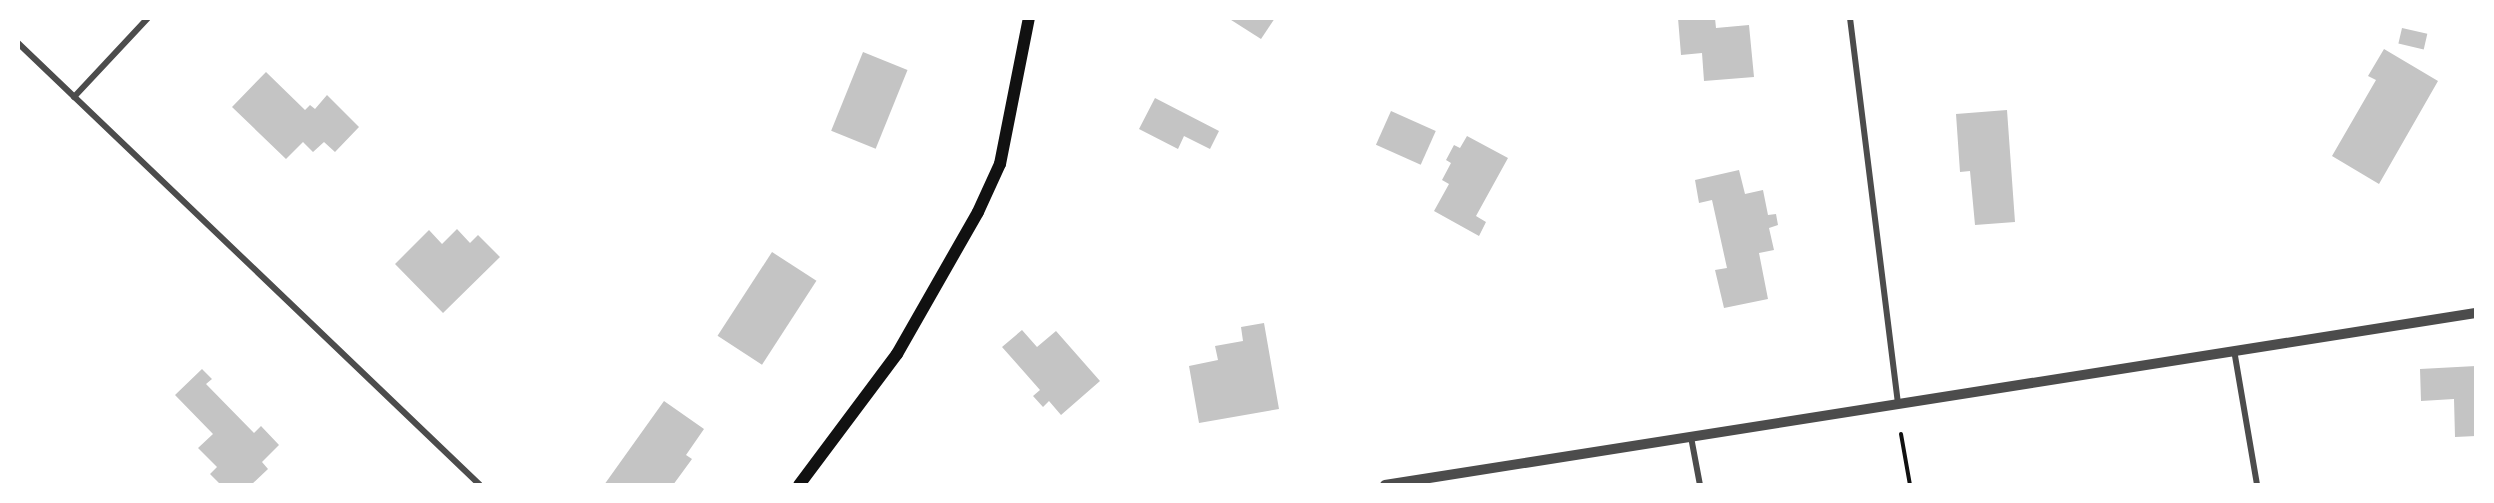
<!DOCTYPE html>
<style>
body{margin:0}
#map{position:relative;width:2494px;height:503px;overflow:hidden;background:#fff;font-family:"DM Sans",sans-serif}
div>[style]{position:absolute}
.building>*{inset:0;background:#c4c4c4;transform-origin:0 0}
.path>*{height:4px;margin:-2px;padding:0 2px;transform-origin:2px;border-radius:2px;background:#111}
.minor>*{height:6px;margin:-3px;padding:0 3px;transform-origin:3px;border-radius:3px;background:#4c4c4c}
.tertiary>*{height:10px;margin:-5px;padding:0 5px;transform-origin:5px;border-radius:5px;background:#4c4c4c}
.secondary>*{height:12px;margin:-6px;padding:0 6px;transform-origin:6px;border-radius:6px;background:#111}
span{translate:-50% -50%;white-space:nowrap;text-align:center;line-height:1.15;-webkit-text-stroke:5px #fff;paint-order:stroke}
.frame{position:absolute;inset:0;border:20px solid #fff;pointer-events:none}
</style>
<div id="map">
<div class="building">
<i style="clip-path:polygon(1228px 18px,1275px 18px,1261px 39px)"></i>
<i style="clip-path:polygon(1678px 18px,1715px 18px,1716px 28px,1749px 25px,1754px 77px,1704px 81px,1702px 53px,1681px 55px)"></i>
<i style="left:2402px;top:28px;width:26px;height:16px;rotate:13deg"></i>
<i style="clip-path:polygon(2384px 49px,2438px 81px,2379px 184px,2332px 156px,2376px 80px,2368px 76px)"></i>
<i style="left:863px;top:52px;width:48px;height:85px;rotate:22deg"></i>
<i style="clip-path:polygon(266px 72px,305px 110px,310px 105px,315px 109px,327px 95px,359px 127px,335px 152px,324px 142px,313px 152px,303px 142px,286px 159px,232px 107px)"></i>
<i style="clip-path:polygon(1155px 98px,1219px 131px,1210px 149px,1184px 136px,1178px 149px,1139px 129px)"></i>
<i style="clip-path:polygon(2007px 110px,2015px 222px,1975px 225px,1970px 171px,1960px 172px,1956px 114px)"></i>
<i style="left:1391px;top:111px;width:49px;height:37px;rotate:24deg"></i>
<i style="clip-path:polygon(1467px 136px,1508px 158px,1476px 216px,1486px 222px,1479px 236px,1434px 211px,1449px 184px,1442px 180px,1451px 163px,1446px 160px,1454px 145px,1460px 148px)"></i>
<i style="clip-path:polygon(1739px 170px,1745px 194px,1763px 190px,1768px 215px,1776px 214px,1778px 225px,1769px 228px,1774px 250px,1759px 253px,1768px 299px,1724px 308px,1715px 270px,1727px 268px,1712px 200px,1699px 203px,1695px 180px)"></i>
<i style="clip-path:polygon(457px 229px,470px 243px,478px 235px,500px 257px,443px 313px,395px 264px,429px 230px,442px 244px)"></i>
<i style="left:772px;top:252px;width:53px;height:100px;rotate:33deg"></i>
<i style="clip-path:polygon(1264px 323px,1279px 409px,1199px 423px,1189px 366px,1218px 360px,1215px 346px,1243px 341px,1241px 327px)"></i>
<i style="clip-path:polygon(1022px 330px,1037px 347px,1056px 331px,1100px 381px,1061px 415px,1049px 401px,1043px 407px,1033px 396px,1040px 390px,1002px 347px)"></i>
<i style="clip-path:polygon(2476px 366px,2476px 436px,2455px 437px,2454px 399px,2421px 401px,2420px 369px)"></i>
<i style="clip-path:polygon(202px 369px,212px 379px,206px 384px,254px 433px,261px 426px,279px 445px,262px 462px,268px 469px,251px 485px,221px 485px,210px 474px,217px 467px,198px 448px,213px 434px,175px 395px)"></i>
<i style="clip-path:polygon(664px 401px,704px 429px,686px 455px,692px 459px,673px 485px,604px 485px)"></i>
</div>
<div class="path">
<i style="left:1901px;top:434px;width:52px;rotate:80deg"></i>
</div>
<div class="minor">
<i style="left:1850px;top:18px;width:388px;rotate:82.9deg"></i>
<i style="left:18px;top:43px;width:639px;rotate:43.73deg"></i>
<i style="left:74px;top:97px;width:108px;rotate:-46.9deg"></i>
<i style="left:2234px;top:350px;width:137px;rotate:80.3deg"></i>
<i style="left:1691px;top:437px;width:49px;rotate:79.4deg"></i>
</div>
<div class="tertiary">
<i style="left:1385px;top:485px;width:1104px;rotate:-8.96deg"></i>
</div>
<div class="secondary">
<i style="left:799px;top:485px;width:164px;rotate:-53.2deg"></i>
<i style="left:897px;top:354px;width:163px;rotate:-60.3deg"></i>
<i style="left:978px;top:212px;width:53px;rotate:-65.4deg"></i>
<i style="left:1000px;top:164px;width:149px;rotate:-78.8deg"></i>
</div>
<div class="frame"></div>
</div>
